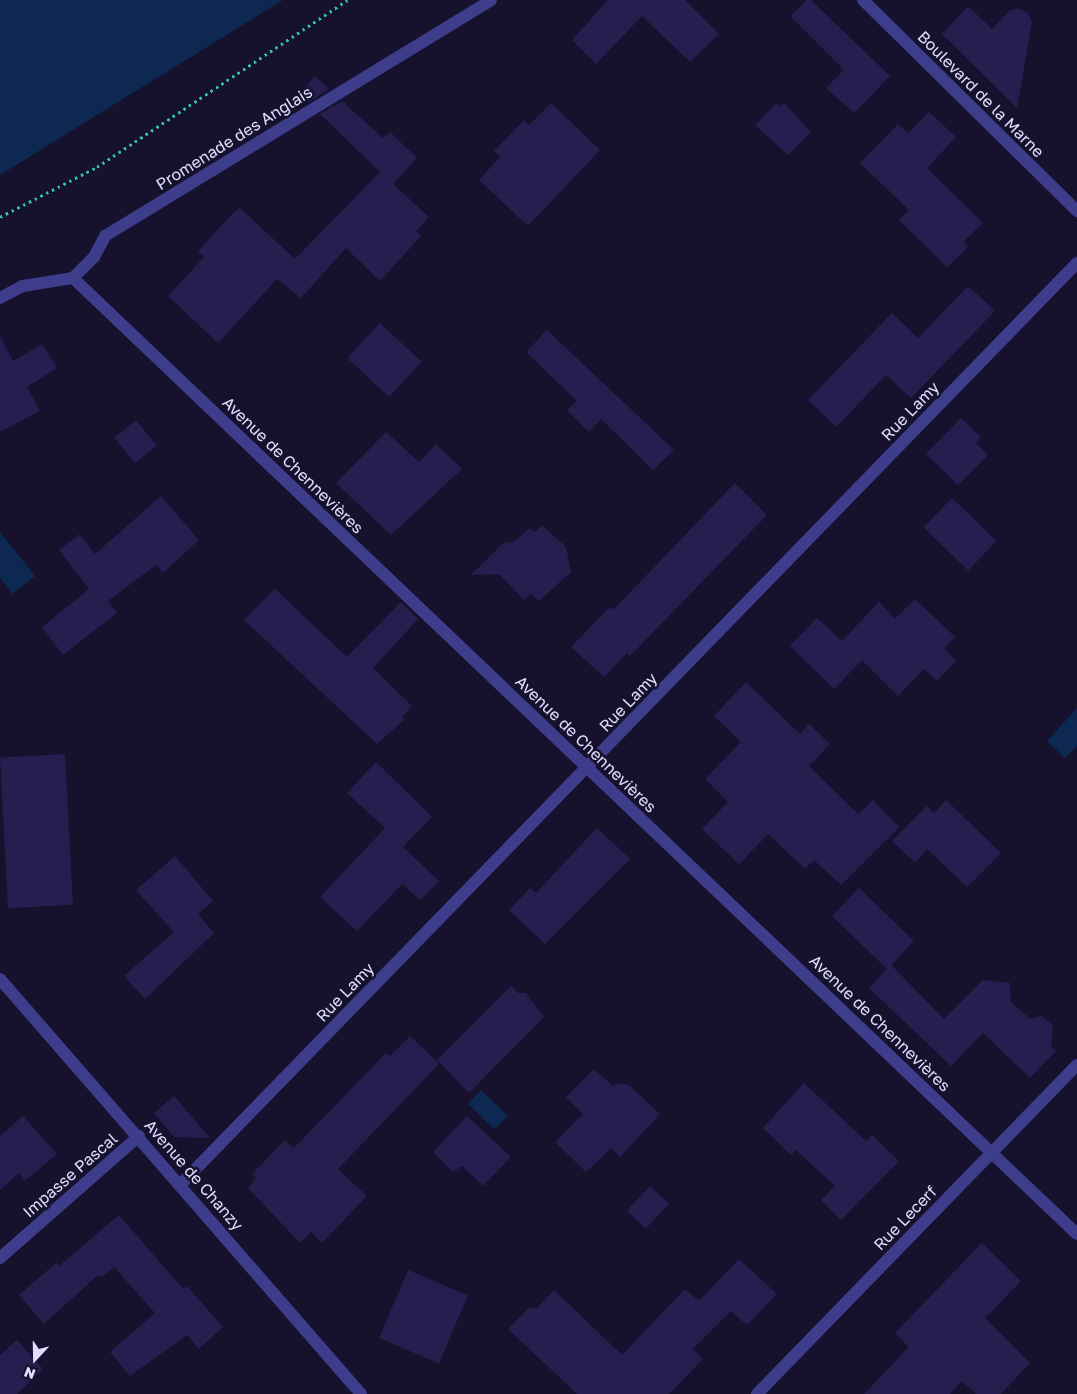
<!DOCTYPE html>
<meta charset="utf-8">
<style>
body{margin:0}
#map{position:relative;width:1077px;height:1394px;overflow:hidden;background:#16122d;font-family:"Golos Text",sans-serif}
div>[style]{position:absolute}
.water>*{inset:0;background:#0d2851;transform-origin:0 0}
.building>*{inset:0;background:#261e4e;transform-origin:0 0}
.path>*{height:3px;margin-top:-1.5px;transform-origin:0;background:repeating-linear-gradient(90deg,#31c0b4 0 2.5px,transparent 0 6.5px)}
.minor>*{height:12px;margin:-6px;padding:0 6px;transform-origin:6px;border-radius:6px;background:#3e3d8c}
span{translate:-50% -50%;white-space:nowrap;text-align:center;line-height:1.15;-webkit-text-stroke:5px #16122d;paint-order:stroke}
.street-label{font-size:16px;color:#e1deff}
.north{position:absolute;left:10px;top:1334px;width:50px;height:50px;-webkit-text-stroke:4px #16122d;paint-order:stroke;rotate:201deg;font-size:14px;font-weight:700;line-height:20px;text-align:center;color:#e1deff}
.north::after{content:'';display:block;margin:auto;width:18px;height:22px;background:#e1deff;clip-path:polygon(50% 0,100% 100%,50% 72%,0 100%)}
</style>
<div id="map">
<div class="water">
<i style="clip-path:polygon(0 0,283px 0,0 175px)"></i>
<i style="clip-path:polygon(0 532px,35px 576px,12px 594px,0 578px)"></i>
<i style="clip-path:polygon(1077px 708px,1077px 746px,1065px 758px,1047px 741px)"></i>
<i style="left:481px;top:1090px;width:37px;height:19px;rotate:44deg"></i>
</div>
<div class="building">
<i style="clip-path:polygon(608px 0,685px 0,719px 34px,690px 62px,642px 16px,596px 64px,572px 40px)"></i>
<i style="clip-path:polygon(807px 0,811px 0,890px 76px,854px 113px,826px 88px,844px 70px,790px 16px)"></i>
<i style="clip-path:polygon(968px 6px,992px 29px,1010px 10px,1019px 9px,1028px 13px,1032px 22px,1017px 108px,942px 34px)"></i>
<i style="clip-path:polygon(315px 76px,329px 89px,308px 103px,299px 94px)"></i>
<i style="clip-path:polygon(342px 101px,383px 138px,390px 132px,417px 158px,393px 184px,429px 217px,416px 231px,421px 236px,380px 281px,346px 248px,301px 298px,277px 279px,218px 343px,168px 296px,204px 257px,198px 251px,233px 213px,240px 208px,295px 259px,380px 172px,320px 114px)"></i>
<i style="clip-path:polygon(551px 103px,600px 150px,528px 226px,479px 180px,500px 157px,494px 151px,524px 120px,529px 125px)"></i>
<i style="clip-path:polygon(777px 103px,781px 106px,784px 103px,811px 132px,788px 155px,755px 125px)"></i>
<i style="clip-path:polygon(929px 112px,956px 137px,927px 168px,983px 223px,963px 242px,968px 247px,947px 267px,899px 220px,909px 210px,860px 163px,898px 124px,908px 133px)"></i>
<i style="clip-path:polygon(968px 286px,995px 311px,911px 398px,886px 375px,836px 427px,808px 400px,892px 313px,918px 338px)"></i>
<i style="left:380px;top:323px;width:57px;height:48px;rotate:43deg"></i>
<i style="clip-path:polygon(547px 330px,674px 450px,653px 470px,601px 419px,589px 432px,567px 410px,577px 401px,526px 352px)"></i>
<i style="clip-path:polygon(0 336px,13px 361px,42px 344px,57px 368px,27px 387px,40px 411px,0 432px)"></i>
<i style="clip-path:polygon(961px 418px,981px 437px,976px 443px,988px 455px,958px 485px,926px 454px)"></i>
<i style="left:136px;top:420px;width:33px;height:28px;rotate:51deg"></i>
<i style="clip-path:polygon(386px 432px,419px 462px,436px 444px,462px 469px,391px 535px,336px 483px)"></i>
<i style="clip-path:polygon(735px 483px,767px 515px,630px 656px,627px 653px,604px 677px,571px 647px,610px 607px,613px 610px)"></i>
<i style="clip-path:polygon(161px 496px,199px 540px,163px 573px,156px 565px,108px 601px,117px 613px,63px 655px,42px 627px,89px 589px,59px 550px,80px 534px,95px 554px)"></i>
<i style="left:952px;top:498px;width:62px;height:41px;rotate:44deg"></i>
<i style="clip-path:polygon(542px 525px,566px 547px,571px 572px,539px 601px,531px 594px,524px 600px,499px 574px,471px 575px,503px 543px,514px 542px,530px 528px,535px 532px)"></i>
<i style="clip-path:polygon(275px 589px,347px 657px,401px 602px,418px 619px,373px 668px,412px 706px,402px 717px,405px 719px,377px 744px,244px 620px)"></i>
<i style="clip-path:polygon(915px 599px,955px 637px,944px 648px,956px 661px,937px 681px,924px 669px,898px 696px,862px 660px,834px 689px,790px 646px,817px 618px,842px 641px,879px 602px,895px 619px)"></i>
<i style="clip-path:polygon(746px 682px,800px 734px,809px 724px,830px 744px,809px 766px,858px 814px,873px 800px,899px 827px,841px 885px,814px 860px,805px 869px,768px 834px,739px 864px,702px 829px,728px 802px,705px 779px,741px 742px,714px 716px)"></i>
<i style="left:65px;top:754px;width:151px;height:65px;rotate:87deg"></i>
<i style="clip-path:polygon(376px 762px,432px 817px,403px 847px,439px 881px,420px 900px,402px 884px,357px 931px,320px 897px,385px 828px,347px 793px)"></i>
<i style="clip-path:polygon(946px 800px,1001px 853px,967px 887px,927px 849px,915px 863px,892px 841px,927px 806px,934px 813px)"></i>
<i style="clip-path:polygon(597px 828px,630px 859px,545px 944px,509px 910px,530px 888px,536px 893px)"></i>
<i style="clip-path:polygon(175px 856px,213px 901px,198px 914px,214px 933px,145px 999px,124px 976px,174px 932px,136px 890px)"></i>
<i style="clip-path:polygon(859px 888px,914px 941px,891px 965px,944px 1019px,983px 980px,1010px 983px,1011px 1002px,1030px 1019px,1042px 1016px,1053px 1026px,1051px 1046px,1056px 1051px,1030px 1078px,983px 1033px,951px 1066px,869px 988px,887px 969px,832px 916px)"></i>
<i style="clip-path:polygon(511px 986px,518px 993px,526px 993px,544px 1017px,469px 1093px,437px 1060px)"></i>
<i style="clip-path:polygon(410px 1036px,439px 1064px,338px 1169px,367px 1196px,322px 1243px,311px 1232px,300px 1243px,248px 1188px,256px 1178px,252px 1174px,285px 1140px,294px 1148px,386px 1053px,390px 1056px)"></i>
<i style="clip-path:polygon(594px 1069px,613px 1086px,617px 1083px,629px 1085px,660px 1114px,620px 1157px,611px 1148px,586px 1172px,555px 1142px,583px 1114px,566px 1097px)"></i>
<i style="clip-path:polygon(804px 1083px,866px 1141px,872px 1135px,899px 1161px,841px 1220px,821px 1200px,835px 1186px,796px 1150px,791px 1155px,763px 1128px)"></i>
<i style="clip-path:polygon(174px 1096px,210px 1138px,174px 1137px,154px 1113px)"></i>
<i style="clip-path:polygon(23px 1116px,57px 1154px,25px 1181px,19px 1173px,0 1190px,0 1136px)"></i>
<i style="clip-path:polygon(467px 1116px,511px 1157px,483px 1186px,462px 1166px,453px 1172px,433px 1152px)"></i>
<i style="left:650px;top:1186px;width:26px;height:34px;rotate:43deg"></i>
<i style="clip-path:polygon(119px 1215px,183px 1289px,187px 1286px,223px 1327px,199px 1349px,187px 1335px,130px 1376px,110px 1352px,155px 1313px,114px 1267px,101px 1278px,98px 1275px,44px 1324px,19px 1295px,56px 1263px,59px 1266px)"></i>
<i style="clip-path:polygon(982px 1243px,1021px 1281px,985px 1318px,1030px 1363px,1001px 1394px,976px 1394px,962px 1381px,950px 1394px,864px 1394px,909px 1347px,895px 1333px)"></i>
<i style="clip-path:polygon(739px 1259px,777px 1294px,747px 1325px,731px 1311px,693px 1349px,703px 1359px,669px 1394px,577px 1394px,508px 1329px,529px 1308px,537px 1308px,554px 1290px,622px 1355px,685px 1289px,699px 1301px)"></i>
<i style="left:408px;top:1270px;width:65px;height:74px;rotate:23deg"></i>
<i style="clip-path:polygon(17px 1340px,43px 1369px,17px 1394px,0 1394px,0 1355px)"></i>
</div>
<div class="path">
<i style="left:0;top:217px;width:109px;rotate:-27.3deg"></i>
<i style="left:97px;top:167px;width:301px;rotate:-33.7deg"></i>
</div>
<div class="minor">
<i style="left:863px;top:0;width:301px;rotate:44.6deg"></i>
<i style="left:73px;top:278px;width:1386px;rotate:43.6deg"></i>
<i style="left:0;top:298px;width:26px;rotate:-28deg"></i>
<i style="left:23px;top:286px;width:51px;rotate:-9.1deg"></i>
<i style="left:73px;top:278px;width:30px;rotate:-45deg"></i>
<i style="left:94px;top:257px;width:24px;rotate:-62deg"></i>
<i style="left:105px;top:236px;width:452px;rotate:-31.4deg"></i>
<i style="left:0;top:979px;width:550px;rotate:48.98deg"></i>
<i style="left:181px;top:1184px;width:1285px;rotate:-45.79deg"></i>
<i style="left:0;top:1258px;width:185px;rotate:-41.3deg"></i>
<i style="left:757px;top:1394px;width:459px;rotate:-45.8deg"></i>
</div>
<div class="street-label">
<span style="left:981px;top:94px;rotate:45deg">Boulevard de la Marne</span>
<span style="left:234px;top:138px;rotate:-32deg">Promenade des Anglais</span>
<span style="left:910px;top:411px;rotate:-46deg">Rue Lamy</span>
<span style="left:293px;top:465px;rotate:44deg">Avenue de Chennevières</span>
<span style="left:628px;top:702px;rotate:-46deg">Rue Lamy</span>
<span style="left:586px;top:744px;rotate:44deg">Avenue de Chennevières</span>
<span style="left:345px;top:992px;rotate:-46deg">Rue Lamy</span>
<span style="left:880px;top:1023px;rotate:44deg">Avenue de Chennevières</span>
<span style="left:70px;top:1175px;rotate:-41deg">Impasse Pascal</span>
<span style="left:194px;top:1175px;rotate:49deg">Avenue de Chanzy</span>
<span style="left:905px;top:1218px;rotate:-46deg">Rue Lecerf</span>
</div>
<div class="north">N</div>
</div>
